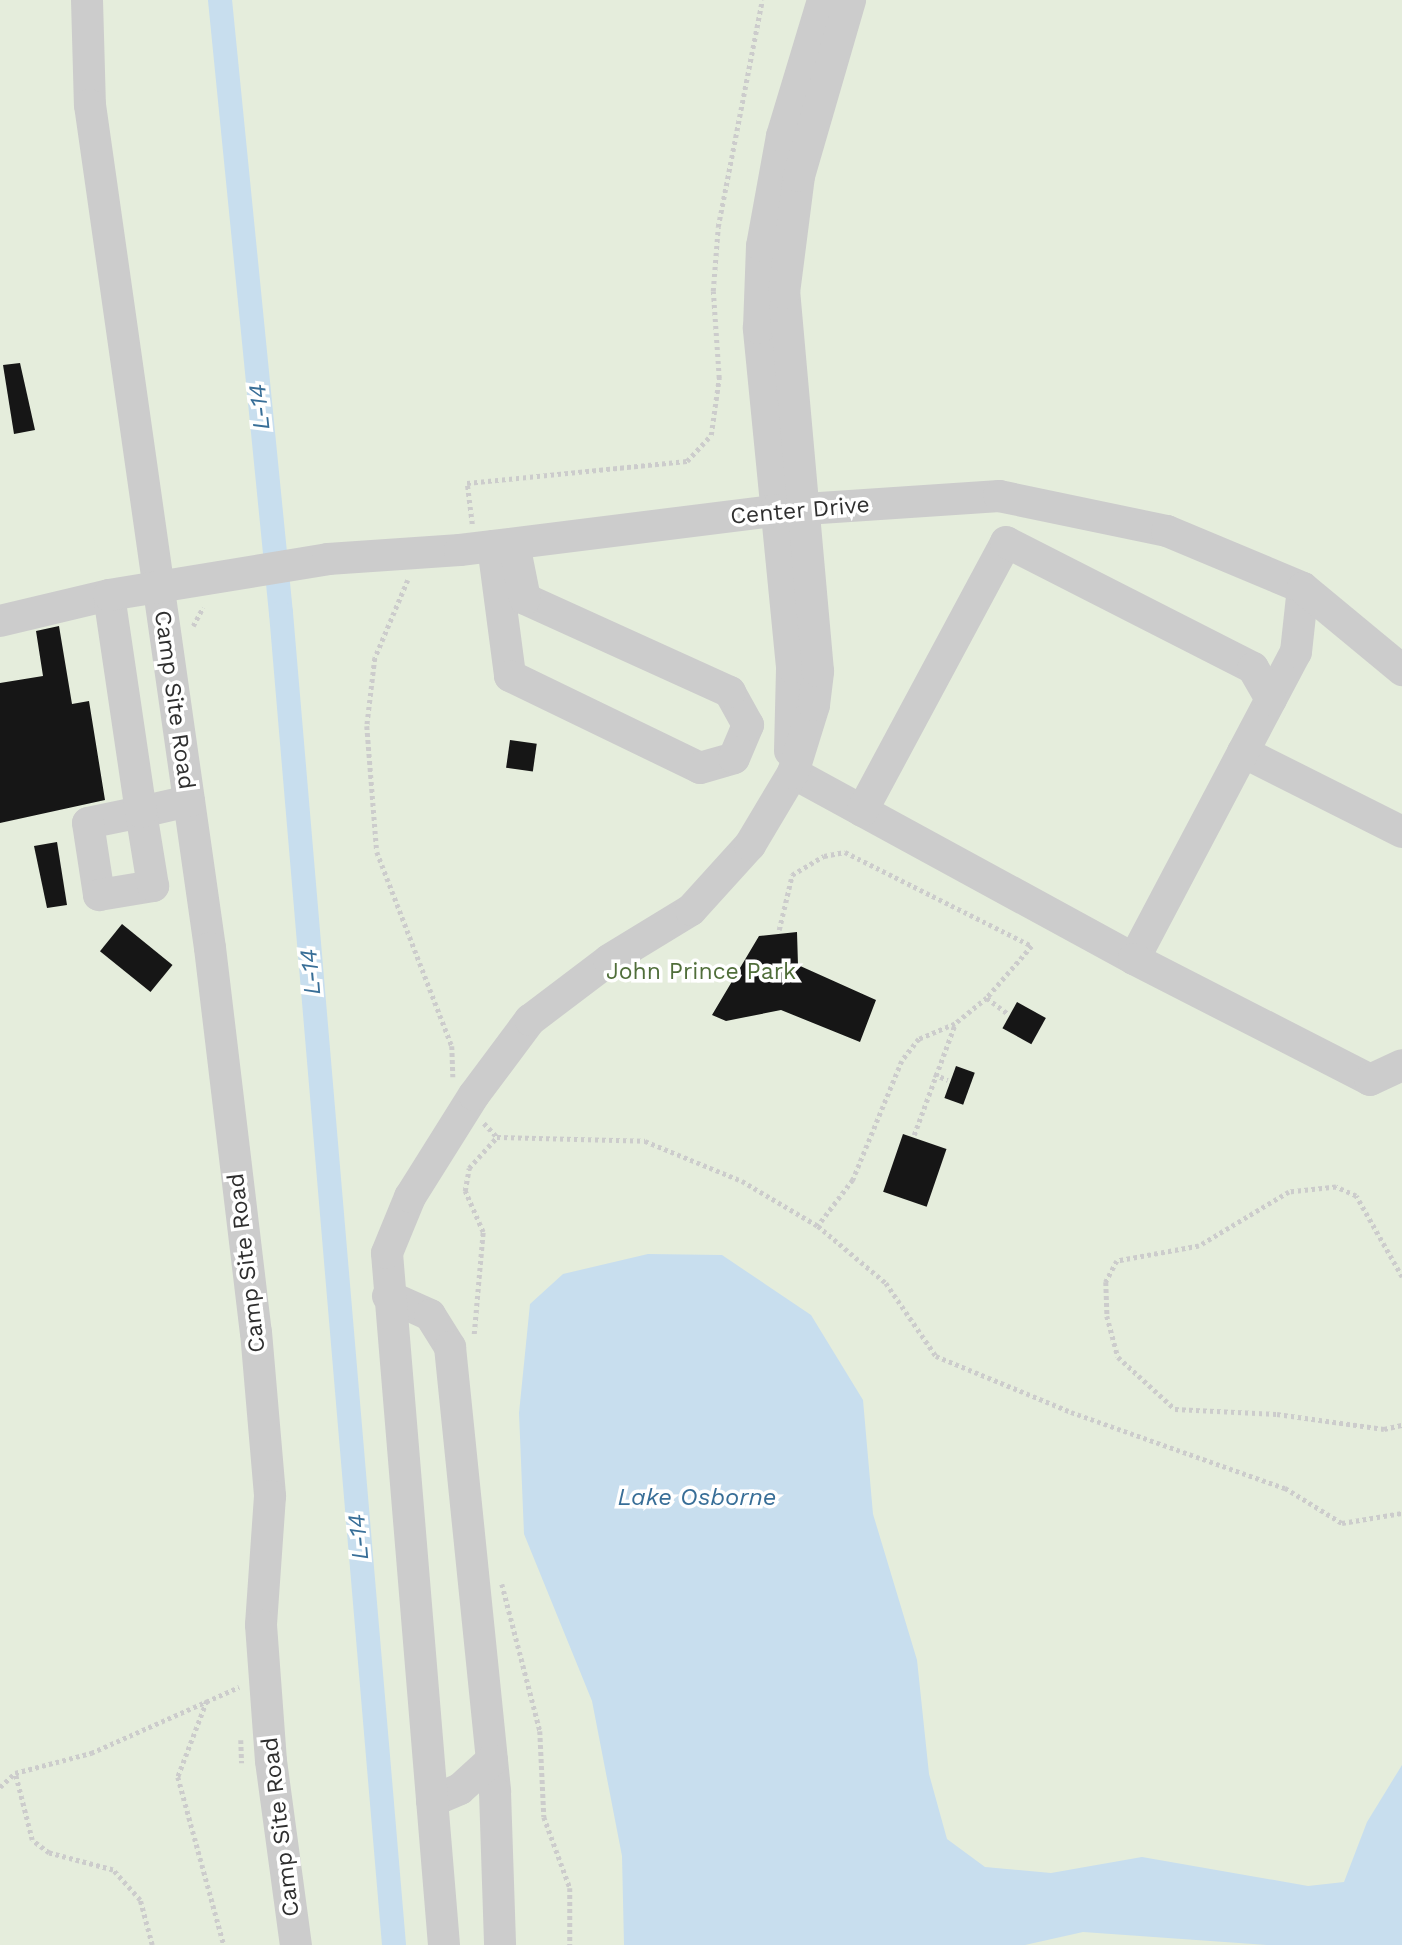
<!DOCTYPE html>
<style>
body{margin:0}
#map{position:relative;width:1402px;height:1945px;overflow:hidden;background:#fff;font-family:"Work Sans",sans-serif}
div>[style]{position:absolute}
.green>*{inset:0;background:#e5eddc;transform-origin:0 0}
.water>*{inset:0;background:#c8deee}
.canal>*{height:24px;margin:-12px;padding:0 12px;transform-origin:12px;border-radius:12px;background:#c8deee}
.building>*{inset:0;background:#161616;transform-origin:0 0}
.path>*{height:4.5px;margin-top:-2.25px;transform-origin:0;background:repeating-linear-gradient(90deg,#ccc 0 3.5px,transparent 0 7px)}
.minor>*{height:32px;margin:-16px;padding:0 16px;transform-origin:16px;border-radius:16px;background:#ccc}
span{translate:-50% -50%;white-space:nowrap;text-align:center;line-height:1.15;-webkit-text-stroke:7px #fff;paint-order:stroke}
.street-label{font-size:23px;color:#2f2f2f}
.park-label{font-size:23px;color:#506e3a}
.water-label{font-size:24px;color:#386e97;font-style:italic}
</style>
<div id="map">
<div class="green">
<i style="left:0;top:0;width:1402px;height:1945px"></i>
</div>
<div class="water">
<i style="clip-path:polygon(648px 1254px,722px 1255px,811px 1315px,863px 1400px,873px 1514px,917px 1660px,929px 1774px,947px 1839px,985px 1867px,1051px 1873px,1142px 1857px,1308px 1886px,1344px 1882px,1367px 1822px,1402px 1765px,1402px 1945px,1267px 1945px,1083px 1932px,1025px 1945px,624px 1945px,622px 1856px,592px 1701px,524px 1534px,519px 1413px,530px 1304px,563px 1274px)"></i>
</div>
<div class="canal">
<i style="left:220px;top:0;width:616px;rotate:84.32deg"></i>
<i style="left:281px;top:613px;width:1337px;rotate:85.15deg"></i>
</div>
<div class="building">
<i style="clip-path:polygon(20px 363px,35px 430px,14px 434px,3px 365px)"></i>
<i style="clip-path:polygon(59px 626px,72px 704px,89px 701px,105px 800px,0 823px,0 683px,43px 676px,36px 631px)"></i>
<i style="left:510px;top:740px;width:27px;height:28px;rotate:8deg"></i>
<i style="clip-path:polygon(57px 842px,67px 905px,47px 908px,34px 846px)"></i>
<i style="left:122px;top:924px;width:65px;height:35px;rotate:39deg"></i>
<i style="clip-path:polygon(797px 932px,798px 965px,876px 1000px,860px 1042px,781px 1010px,726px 1021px,712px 1015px,759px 936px)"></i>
<i style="left:1017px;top:1002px;width:33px;height:30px;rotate:29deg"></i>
<i style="left:956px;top:1066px;width:20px;height:34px;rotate:20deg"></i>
<i style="left:903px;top:1134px;width:46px;height:61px;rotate:19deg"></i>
</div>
<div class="path">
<i style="left:472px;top:524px;width:41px;rotate:-97deg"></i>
<i style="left:467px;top:483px;width:221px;rotate:-5.7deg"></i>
<i style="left:687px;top:461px;width:35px;rotate:-47deg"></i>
<i style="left:711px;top:435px;width:58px;rotate:-82deg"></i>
<i style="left:719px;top:378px;width:87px;rotate:-93.9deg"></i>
<i style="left:713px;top:291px;width:64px;rotate:-85.5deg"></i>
<i style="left:718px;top:227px;width:231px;rotate:-79deg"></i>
<i style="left:408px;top:580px;width:85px;rotate:112.9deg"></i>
<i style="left:375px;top:658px;width:68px;rotate:96.7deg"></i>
<i style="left:367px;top:726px;width:126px;rotate:85.5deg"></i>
<i style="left:377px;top:852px;width:208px;rotate:68.9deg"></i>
<i style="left:452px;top:1046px;width:31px;rotate:88deg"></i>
<i style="left:193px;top:626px;width:21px;rotate:-62deg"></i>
<i style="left:779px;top:930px;width:57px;rotate:-76.7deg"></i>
<i style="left:792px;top:875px;width:37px;rotate:-31deg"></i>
<i style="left:824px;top:856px;width:21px;rotate:-11deg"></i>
<i style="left:845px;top:852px;width:209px;rotate:26.7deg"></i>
<i style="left:1032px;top:946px;width:69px;rotate:130.9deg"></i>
<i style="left:987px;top:998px;width:41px;rotate:140.9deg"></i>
<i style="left:955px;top:1024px;width:39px;rotate:157deg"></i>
<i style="left:919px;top:1039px;width:28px;rotate:128deg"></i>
<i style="left:902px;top:1061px;width:129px;rotate:112.4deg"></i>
<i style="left:853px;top:1180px;width:58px;rotate:127.3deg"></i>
<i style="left:987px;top:998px;width:25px;rotate:37deg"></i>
<i style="left:934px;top:1074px;width:15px;rotate:23deg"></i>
<i style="left:484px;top:1123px;width:19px;rotate:47deg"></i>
<i style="left:497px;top:1137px;width:148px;rotate:1.5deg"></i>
<i style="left:645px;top:1141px;width:105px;rotate:22.4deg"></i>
<i style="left:742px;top:1181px;width:88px;rotate:30.6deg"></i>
<i style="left:818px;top:1226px;width:89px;rotate:40deg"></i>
<i style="left:886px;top:1283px;width:88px;rotate:55.6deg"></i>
<i style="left:936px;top:1356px;width:146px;rotate:22.5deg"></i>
<i style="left:1071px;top:1412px;width:227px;rotate:19.6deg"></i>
<i style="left:1285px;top:1488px;width:67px;rotate:31.6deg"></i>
<i style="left:1342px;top:1523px;width:61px;rotate:-9.5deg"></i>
<i style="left:914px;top:1135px;width:118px;rotate:-69.7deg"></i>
<i style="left:1402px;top:1277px;width:93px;rotate:-119.6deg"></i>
<i style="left:1356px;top:1196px;width:22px;rotate:-156deg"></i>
<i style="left:1336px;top:1187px;width:47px;rotate:173.9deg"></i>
<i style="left:1289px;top:1192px;width:105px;rotate:149deg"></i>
<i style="left:1199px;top:1246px;width:83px;rotate:169.6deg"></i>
<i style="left:1117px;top:1261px;width:24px;rotate:118deg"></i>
<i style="left:1106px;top:1282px;width:34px;rotate:88deg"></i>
<i style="left:1107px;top:1316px;width:42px;rotate:75deg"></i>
<i style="left:1118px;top:1357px;width:77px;rotate:42.4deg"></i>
<i style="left:1175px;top:1409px;width:102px;rotate:2.8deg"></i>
<i style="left:1277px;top:1414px;width:108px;rotate:8deg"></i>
<i style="left:1384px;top:1429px;width:18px;rotate:-13deg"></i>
<i style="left:474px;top:1334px;width:102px;rotate:-85deg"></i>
<i style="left:483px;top:1232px;width:45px;rotate:-113.7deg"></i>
<i style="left:465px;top:1191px;width:23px;rotate:-80deg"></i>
<i style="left:469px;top:1168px;width:42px;rotate:-47.9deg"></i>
<i style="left:502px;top:1584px;width:152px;rotate:75.5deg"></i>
<i style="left:540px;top:1731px;width:86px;rotate:87.3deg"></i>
<i style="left:544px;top:1817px;width:76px;rotate:69.9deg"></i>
<i style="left:570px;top:1888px;width:57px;rotate:90deg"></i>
<i style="left:207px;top:1701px;width:81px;rotate:110.9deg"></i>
<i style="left:178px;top:1777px;width:174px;rotate:74.7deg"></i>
<i style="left:241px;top:1740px;width:23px;rotate:88deg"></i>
<i style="left:0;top:1787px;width:21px;rotate:-43deg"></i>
<i style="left:152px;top:1945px;width:47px;rotate:-104.9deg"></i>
<i style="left:140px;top:1900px;width:40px;rotate:-132deg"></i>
<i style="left:113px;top:1870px;width:66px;rotate:-165.1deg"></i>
<i style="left:49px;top:1853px;width:21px;rotate:-143deg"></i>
<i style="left:32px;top:1840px;width:69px;rotate:-104.2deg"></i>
<i style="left:15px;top:1773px;width:79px;rotate:-14.7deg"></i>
<i style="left:91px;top:1753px;width:162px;rotate:-24deg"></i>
</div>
<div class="minor">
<i style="left:87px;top:0;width:105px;rotate:88.4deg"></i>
<i style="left:90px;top:105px;width:851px;rotate:81.9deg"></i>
<i style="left:210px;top:948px;width:387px;rotate:83.2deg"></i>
<i style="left:256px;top:1332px;width:165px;rotate:85.1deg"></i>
<i style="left:270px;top:1496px;width:129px;rotate:94deg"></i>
<i style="left:261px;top:1625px;width:136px;rotate:85.8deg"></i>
<i style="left:271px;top:1761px;width:186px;rotate:82.3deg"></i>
<i style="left:493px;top:546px;width:131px;rotate:82.5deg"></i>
<i style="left:510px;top:676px;width:211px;rotate:25.8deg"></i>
<i style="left:700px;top:768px;width:35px;rotate:-16deg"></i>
<i style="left:734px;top:758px;width:36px;rotate:-67deg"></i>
<i style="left:748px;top:725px;width:38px;rotate:-119deg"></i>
<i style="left:730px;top:692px;width:225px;rotate:-155.6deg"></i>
<i style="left:525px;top:599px;width:56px;rotate:-101.3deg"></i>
<i style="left:0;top:621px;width:112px;rotate:-13.4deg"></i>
<i style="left:790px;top:751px;width:84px;rotate:-88.6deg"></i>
<i style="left:792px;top:667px;width:341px;rotate:-95.6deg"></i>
<i style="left:759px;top:328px;width:82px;rotate:-87.9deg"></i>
<i style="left:762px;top:246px;width:112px;rotate:-79.7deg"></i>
<i style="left:782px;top:136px;width:142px;rotate:-73.2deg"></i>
<i style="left:1243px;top:752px;width:178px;rotate:26.7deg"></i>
<i style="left:793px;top:773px;width:388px;rotate:28.6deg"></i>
<i style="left:1134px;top:959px;width:347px;rotate:-62.2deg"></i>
<i style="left:1296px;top:652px;width:64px;rotate:-83.8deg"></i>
<i style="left:189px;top:801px;width:49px;rotate:167.1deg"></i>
<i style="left:141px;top:812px;width:54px;rotate:168.3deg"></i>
<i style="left:88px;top:823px;width:73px;rotate:81.3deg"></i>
<i style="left:99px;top:895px;width:55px;rotate:-9.5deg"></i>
<i style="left:153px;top:886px;width:75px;rotate:-99.2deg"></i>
<i style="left:141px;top:812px;width:219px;rotate:-98.4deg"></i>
<i style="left:109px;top:595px;width:222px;rotate:-9.3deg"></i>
<i style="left:328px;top:559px;width:132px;rotate:-3.9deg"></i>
<i style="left:460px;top:550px;width:317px;rotate:-7.1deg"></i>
<i style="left:775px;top:511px;width:225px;rotate:-3.8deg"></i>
<i style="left:999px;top:496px;width:172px;rotate:11.8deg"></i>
<i style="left:1167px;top:531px;width:147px;rotate:22.7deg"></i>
<i style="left:1303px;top:588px;width:129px;rotate:39.6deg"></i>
<i style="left:862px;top:811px;width:305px;rotate:-61.8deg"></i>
<i style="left:1006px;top:542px;width:277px;rotate:27deg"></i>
<i style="left:1253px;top:668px;width:36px;rotate:60deg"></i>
<i style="left:1134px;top:959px;width:265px;rotate:27.1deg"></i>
<i style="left:1370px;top:1080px;width:35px;rotate:-25deg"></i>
<i style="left:388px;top:1296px;width:46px;rotate:24.3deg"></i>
<i style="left:430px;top:1315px;width:38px;rotate:58deg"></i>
<i style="left:450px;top:1347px;width:447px;rotate:84.2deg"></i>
<i style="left:495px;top:1792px;width:153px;rotate:88.1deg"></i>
<i style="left:432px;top:1801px;width:30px;rotate:-23deg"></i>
<i style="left:460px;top:1789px;width:43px;rotate:-42.2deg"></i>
<i style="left:444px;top:1945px;width:694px;rotate:-94.71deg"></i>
<i style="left:387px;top:1253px;width:61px;rotate:-67.7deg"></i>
<i style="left:410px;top:1197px;width:120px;rotate:-57.9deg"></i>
<i style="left:474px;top:1095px;width:94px;rotate:-53.3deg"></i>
<i style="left:530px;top:1020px;width:99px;rotate:-37.2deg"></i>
<i style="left:609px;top:960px;width:96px;rotate:-31.4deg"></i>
<i style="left:691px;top:910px;width:88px;rotate:-47.8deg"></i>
<i style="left:750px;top:845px;width:84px;rotate:-59.2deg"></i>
<i style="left:793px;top:773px;width:71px;rotate:-72.8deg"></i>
<i style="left:814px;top:705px;width:34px;rotate:-83deg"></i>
<i style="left:818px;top:671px;width:380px;rotate:-95.1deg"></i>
<i style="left:784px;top:293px;width:118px;rotate:-82.7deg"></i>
<i style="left:799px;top:176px;width:183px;rotate:-73.8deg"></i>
</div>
<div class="street-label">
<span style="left:800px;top:511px;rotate:-5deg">Center Drive</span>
<span style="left:174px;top:700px;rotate:82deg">Camp Site Road</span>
<span style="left:247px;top:1263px;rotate:-97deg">Camp Site Road</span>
<span style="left:281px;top:1827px;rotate:-97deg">Camp Site Road</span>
</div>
<div class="park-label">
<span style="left:701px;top:972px">John Prince Park</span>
</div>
<div class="water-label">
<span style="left:260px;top:407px;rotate:-96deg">L-14</span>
<span style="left:311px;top:972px;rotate:-95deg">L-14</span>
<span style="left:697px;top:1498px">Lake Osborne</span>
<span style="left:359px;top:1537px;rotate:-95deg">L-14</span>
</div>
</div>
